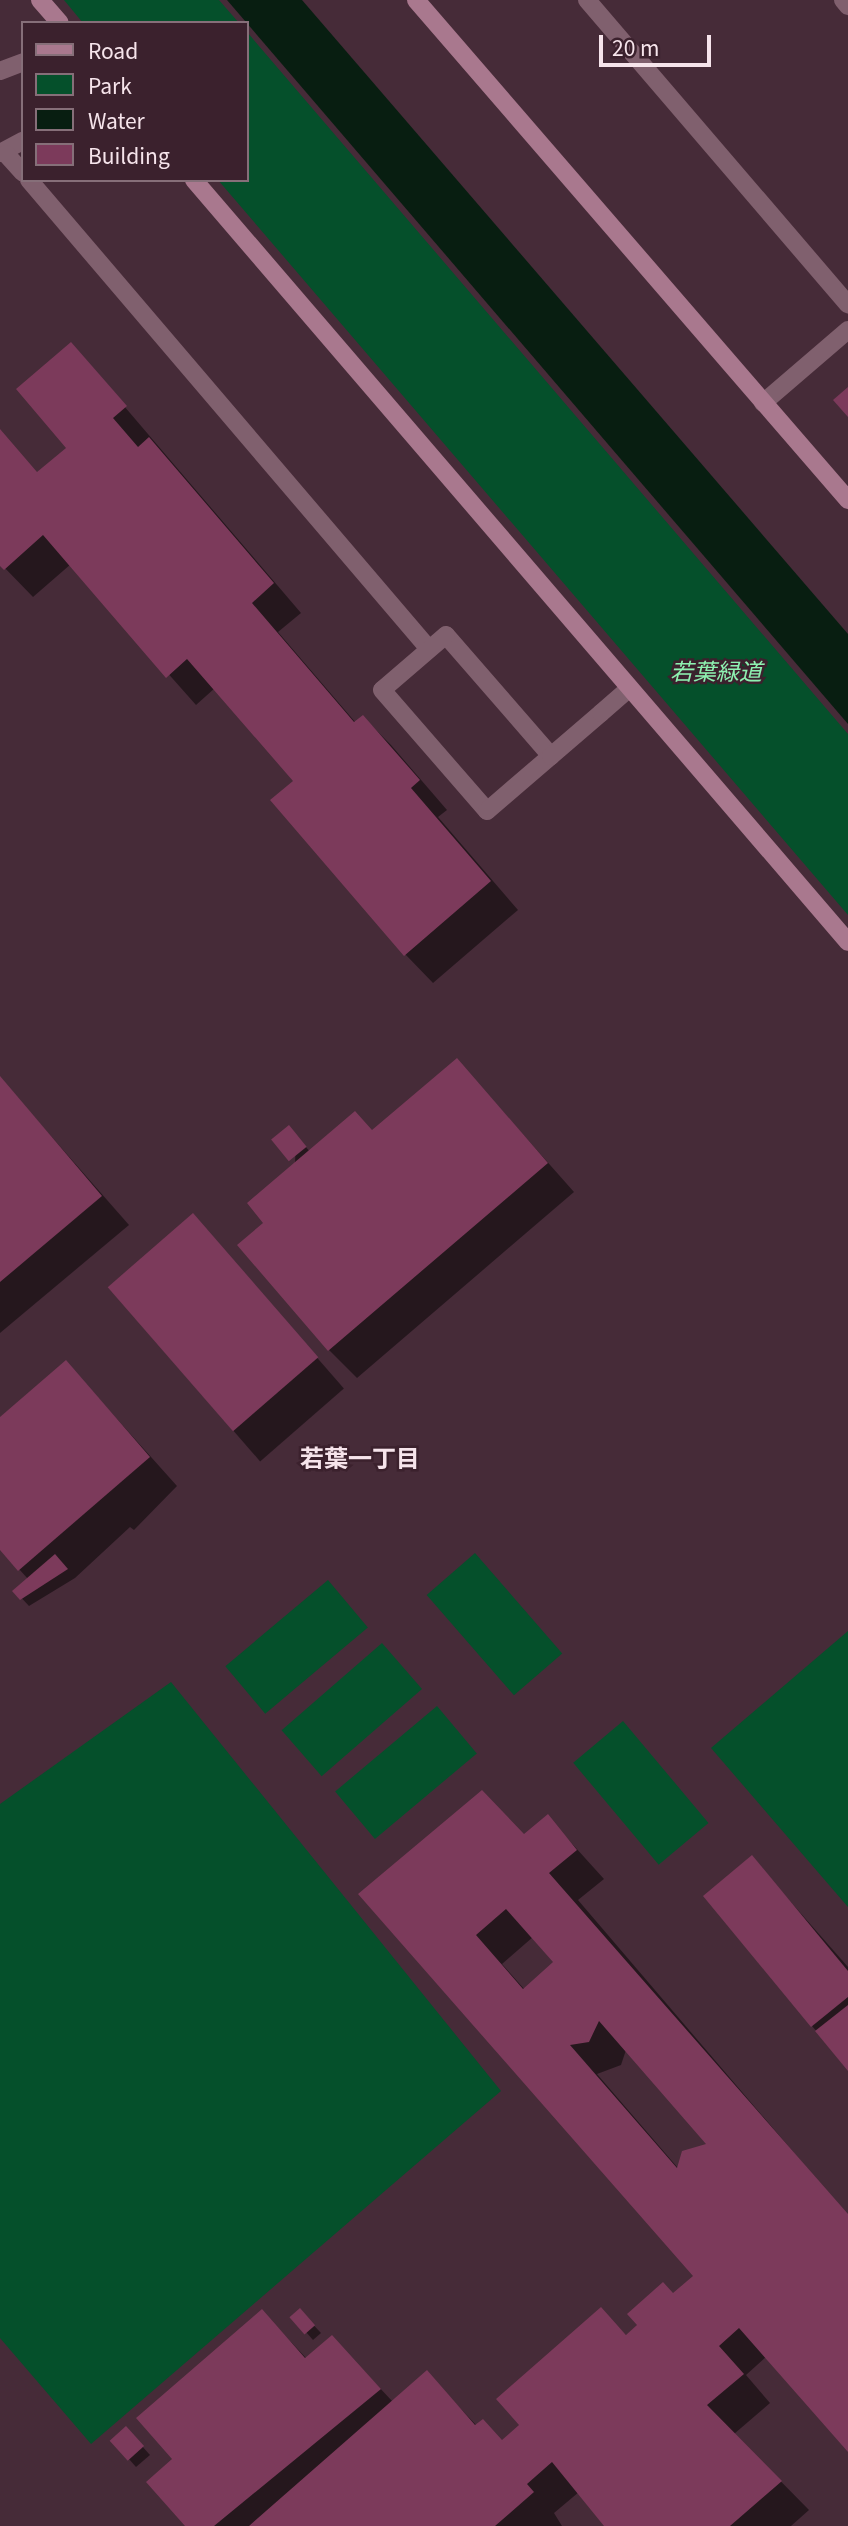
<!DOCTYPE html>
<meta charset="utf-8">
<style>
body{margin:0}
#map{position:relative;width:848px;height:2526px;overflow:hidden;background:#462b38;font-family:Georgia,"Noto Sans JP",serif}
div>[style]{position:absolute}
.green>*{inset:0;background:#05502b;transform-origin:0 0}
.water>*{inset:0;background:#081e11}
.shadow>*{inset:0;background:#0007;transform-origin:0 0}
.building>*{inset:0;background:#7c3a5b;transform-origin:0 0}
.lane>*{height:18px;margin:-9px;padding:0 9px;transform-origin:9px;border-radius:9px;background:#80606e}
.street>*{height:18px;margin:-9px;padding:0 9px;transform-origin:9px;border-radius:9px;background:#80606e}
.secondary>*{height:18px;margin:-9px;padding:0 9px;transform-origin:9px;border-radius:9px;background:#a9788e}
span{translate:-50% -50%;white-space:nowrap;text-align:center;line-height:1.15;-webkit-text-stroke:5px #3b212d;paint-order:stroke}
.park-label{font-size:23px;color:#8ef1b1;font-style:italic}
.neighbourhood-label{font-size:24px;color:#f6e4eb;font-weight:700}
.legend{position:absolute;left:21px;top:21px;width:228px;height:161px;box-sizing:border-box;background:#3b212d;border:2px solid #866f79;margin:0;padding:9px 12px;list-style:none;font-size:21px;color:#f6e4eb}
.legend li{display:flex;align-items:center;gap:14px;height:35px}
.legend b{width:35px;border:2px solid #866f79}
.scale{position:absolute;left:599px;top:35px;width:112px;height:32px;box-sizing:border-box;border:4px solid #f6e4eb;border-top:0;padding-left:9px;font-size:21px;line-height:24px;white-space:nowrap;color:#f6e4eb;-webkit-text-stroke:5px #3b212d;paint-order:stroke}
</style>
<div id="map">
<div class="green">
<i style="clip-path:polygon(64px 0,219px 0,239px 23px,83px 23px)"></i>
<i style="clip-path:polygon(247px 32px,848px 734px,848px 915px,218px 180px,247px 180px)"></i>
<i style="left:475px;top:1553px;width:133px;height:64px;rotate:49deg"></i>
<i style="left:328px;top:1580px;width:62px;height:134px;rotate:50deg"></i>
<i style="clip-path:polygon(848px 1631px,848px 1907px,711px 1748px)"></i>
<i style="left:382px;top:1643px;width:61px;height:133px;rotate:49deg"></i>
<i style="clip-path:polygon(171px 1682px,501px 2091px,91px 2444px,0 2338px,0 1804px)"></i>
<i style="left:437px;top:1706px;width:62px;height:133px;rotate:50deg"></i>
<i style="left:623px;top:1721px;width:133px;height:65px;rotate:50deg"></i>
</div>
<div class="water">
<i style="clip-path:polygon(227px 0,302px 0,848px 634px,848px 724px)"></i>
</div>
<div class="shadow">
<i style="clip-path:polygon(71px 344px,301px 613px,278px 632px,356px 723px,363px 717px,391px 745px,447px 810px,438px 817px,518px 910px,433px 983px,405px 954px,295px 781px,215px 688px,196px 705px,71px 564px,33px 597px,0 563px,0 432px,42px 480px,68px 448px)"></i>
<i style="clip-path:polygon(457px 1060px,574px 1192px,357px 1378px,329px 1350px,266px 1223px,295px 1165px,296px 1135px,310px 1152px,373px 1131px)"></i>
<i style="clip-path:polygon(0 1078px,129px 1225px,0 1333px)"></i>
<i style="left:193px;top:1215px;width:230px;height:111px;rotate:49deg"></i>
<i style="clip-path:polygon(66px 1362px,177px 1486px,134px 1530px,130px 1527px,75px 1578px,29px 1606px,15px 1591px,28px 1579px,0 1548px,0 1419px)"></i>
<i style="clip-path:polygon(evenodd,547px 1816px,604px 1879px,578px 1900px,848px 2216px,848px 2449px,767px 2356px,746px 2375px,770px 2403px,734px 2434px,809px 2510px,791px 2526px,607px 2526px,579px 2492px,554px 2513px,562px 2526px,187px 2526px,175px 2459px,262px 2311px,307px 2359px,332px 2337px,393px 2402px,427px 2373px,477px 2426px,503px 2442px,522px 2425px,601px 2309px,627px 2336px,696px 2276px,360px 1895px,525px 1836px,547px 1816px,533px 1937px,555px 1963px,525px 1990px,502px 1964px,533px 1937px,547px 1816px,626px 2050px,709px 2145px,678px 2168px,597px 2074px,621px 2065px,626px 2050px)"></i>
<i style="clip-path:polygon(752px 1858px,848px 1967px,848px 2068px,812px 2026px)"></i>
<i style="clip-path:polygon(292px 2316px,307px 2318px,321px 2333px,313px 2340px)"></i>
<i style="clip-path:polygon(133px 2436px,150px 2455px,136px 2467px,112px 2440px)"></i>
</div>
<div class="building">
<i style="clip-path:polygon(71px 342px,127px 406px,113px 418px,138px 447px,149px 437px,274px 583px,252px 603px,354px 722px,363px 715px,420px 780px,411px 788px,491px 881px,404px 956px,270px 800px,293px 781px,187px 659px,166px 678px,43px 535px,4px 570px,0 566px,0 429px,37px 472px,66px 448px,16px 389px)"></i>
<i style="clip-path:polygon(848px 387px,848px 417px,833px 400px)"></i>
<i style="clip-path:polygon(457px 1058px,548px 1163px,328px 1351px,237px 1245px,263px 1223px,247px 1203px,355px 1111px,372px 1130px)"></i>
<i style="clip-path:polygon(0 1076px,102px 1196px,0 1282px)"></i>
<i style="left:289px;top:1125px;width:28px;height:23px;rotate:51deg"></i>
<i style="left:193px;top:1213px;width:191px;height:113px;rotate:49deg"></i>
<i style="clip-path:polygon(66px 1360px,150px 1457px,18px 1571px,0 1550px,0 1417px)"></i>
<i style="clip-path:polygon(55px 1554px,68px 1569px,20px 1600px,12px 1591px)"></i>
<i style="clip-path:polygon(evenodd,482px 1790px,524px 1834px,548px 1814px,577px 1850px,549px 1873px,848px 2214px,848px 2452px,739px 2328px,719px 2346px,744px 2374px,707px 2405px,782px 2481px,730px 2526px,604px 2526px,552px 2462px,527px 2484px,534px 2492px,495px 2526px,249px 2526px,427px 2370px,475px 2425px,483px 2419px,502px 2440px,519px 2425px,496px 2399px,601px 2307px,626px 2335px,637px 2325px,627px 2314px,663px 2282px,673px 2293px,693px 2276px,358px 1894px,482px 1790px,506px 1909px,553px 1962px,523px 1989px,476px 1935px,506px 1909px,482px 1790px,599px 2021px,706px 2144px,682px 2151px,677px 2168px,570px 2045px,589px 2042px,599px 2021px)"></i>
<i style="clip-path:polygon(752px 1855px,848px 1971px,848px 1997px,811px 2027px,703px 1896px)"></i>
<i style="clip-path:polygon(848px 2005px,848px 2071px,815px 2031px)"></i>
<i style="left:300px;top:2308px;width:23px;height:14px;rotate:49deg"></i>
<i style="clip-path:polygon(262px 2309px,305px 2358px,332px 2335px,381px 2389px,214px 2526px,185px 2526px,146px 2482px,172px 2459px,136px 2418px)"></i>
<i style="left:126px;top:2426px;width:27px;height:22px;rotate:48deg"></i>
</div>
<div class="lane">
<i style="left:0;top:71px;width:25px;rotate:-21deg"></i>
<i style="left:0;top:153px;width:26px;rotate:-28deg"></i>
<i style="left:6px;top:154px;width:25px;rotate:48deg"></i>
<i style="left:29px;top:180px;width:616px;rotate:49.54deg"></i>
<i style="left:551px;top:756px;width:160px;rotate:-131deg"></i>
<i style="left:446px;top:635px;width:84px;rotate:139.3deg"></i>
<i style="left:382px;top:690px;width:160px;rotate:49deg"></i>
<i style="left:487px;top:811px;width:84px;rotate:-40.7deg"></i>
<i style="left:551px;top:756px;width:66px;rotate:-40.7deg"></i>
<i style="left:601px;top:713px;width:38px;rotate:-41deg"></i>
</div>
<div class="street">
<i style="left:587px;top:0;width:401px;rotate:49.4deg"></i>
<i style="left:843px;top:0;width:8px;rotate:50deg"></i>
<i style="left:763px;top:403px;width:112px;rotate:-40.7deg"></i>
</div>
<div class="secondary">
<i style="left:40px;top:0;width:30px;rotate:49deg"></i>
<i style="left:416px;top:0;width:661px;rotate:49.17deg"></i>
<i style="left:194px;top:180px;width:1004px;rotate:49.36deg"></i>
</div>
<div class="park-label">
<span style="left:716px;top:670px">若葉緑道</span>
</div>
<div class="neighbourhood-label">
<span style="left:360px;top:1457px">若葉一丁目</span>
</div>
<ul class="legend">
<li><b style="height:9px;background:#a9788e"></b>Road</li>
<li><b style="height:19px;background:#05502b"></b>Park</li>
<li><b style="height:19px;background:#081e11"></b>Water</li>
<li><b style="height:19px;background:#7c3a5b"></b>Building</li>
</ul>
<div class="scale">20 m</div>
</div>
